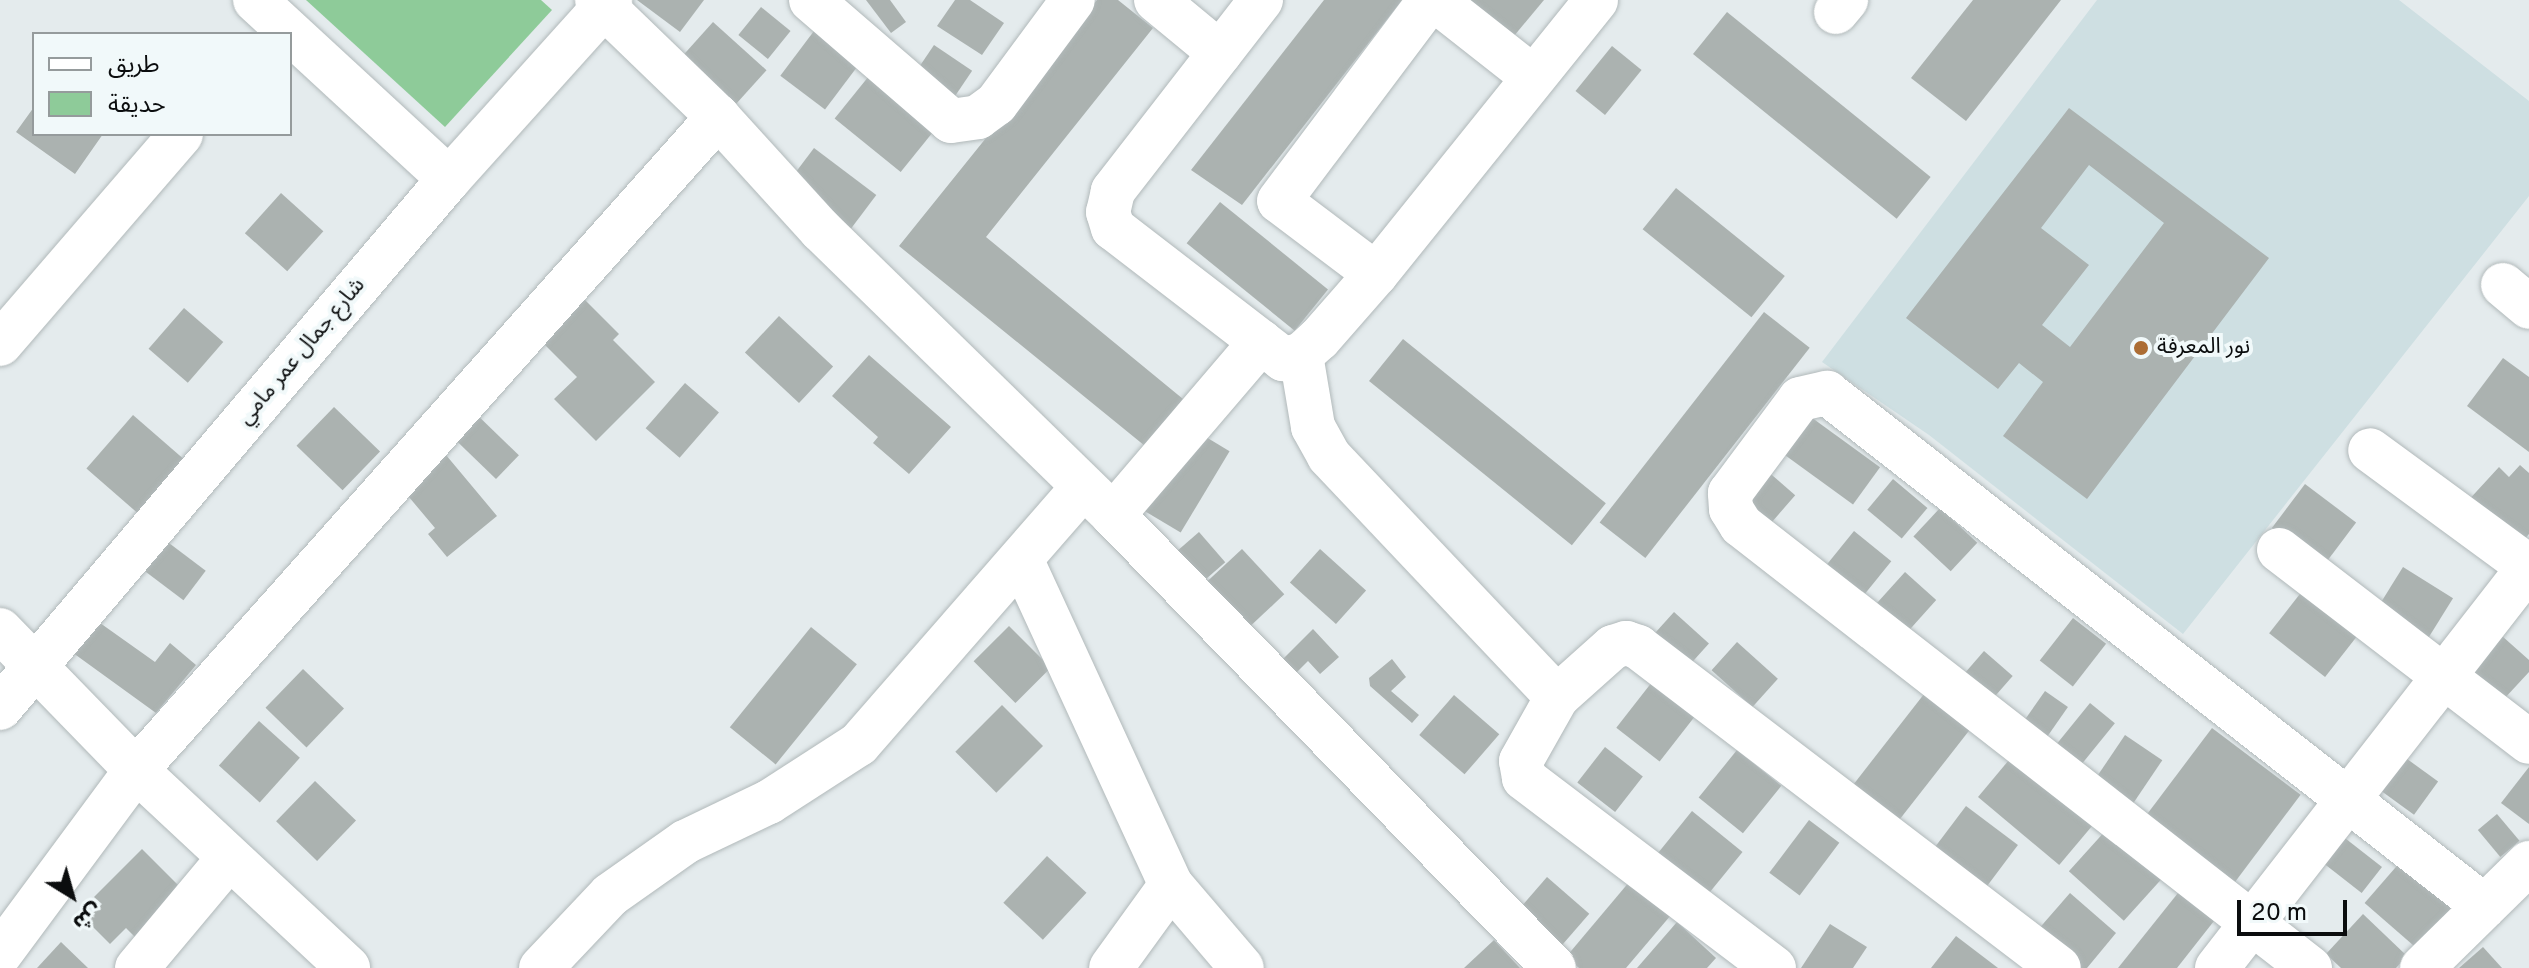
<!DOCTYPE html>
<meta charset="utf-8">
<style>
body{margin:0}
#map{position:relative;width:2529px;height:968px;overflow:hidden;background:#e4ebed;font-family:Overpass,"Noto Sans Arabic",sans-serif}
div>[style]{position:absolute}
.built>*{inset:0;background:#cedfe2}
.green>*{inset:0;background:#8ecb99}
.building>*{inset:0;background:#abb2b0;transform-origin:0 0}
.roads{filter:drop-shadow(0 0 2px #b1b9ba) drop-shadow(0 0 2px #b1b9ba)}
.minor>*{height:44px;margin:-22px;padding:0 22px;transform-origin:22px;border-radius:22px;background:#fff}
.dots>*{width:22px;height:22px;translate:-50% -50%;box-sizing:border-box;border:4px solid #f1f9fa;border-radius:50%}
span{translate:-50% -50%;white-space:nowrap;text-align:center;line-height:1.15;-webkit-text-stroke:8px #f1f9fa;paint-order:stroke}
.poi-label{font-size:22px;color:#0b0d0e}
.left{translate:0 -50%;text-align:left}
.street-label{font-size:22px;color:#0b0d0e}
.legend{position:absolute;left:32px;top:32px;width:260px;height:104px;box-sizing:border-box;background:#f1f9fa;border:2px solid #959b9c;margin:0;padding:10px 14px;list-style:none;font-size:24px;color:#0b0d0e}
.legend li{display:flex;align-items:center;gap:16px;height:40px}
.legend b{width:40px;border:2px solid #959b9c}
.north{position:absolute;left:32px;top:856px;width:80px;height:80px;-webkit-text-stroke:6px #f1f9fa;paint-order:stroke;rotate:143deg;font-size:22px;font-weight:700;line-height:32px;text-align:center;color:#0b0d0e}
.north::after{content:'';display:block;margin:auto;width:28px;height:36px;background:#0b0d0e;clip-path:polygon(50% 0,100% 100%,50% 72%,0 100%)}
.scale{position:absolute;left:2237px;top:900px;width:110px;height:36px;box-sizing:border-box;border:4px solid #0b0d0e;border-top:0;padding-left:10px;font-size:24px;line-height:28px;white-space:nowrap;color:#0b0d0e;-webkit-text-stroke:6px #f1f9fa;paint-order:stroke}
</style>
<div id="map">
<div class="built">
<i style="clip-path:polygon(2097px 0,2399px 0,2529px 101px,2529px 196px,2183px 634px,1929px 435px,1822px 362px)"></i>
</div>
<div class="green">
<i style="clip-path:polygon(306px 0,541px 0,552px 10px,445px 127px)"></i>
</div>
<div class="building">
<i style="clip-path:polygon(637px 0,704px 0,680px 32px)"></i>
<i style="clip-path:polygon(866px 0,890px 0,906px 22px,891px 33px)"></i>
<i style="clip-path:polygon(955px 0,970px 0,1004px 23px,982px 55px,937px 26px)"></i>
<i style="clip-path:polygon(1097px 0,1118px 0,1153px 28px,986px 237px,1183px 399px,1145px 446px,899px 246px)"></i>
<i style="clip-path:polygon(1324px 0,1402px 0,1242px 205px,1191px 170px)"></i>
<i style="clip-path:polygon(1458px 0,1544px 0,1509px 42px)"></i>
<i style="clip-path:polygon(1973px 0,2061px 0,1966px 121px,1911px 78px)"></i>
<i style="left:761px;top:7px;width:38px;height:36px;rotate:39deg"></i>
<i style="left:1727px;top:12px;width:262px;height:54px;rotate:39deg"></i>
<i style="left:713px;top:22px;width:72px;height:53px;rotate:42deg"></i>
<i style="left:817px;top:27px;width:56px;height:61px;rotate:37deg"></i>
<i style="left:934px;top:45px;width:46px;height:32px;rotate:34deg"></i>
<i style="left:1612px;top:46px;width:38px;height:58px;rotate:39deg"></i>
<i style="left:873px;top:71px;width:85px;height:61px;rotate:39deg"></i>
<i style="clip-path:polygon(34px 107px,34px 134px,103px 134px,75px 174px,16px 132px)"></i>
<i style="clip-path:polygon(evenodd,2069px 108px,2269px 258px,2087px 499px,2003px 436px,2043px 382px,2019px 363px,1998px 389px,1906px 318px,2069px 108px,2089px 165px,2164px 223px,2070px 347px,2042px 325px,2089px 265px,2041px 228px,2089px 165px)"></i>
<i style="left:814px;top:148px;width:78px;height:56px;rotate:37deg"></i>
<i style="left:1676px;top:188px;width:140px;height:53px;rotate:39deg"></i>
<i style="left:281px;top:193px;width:57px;height:54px;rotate:42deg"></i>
<i style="left:1220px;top:202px;width:139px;height:53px;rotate:39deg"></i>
<i style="clip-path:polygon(575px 290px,619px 334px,613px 340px,655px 382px,596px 441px,554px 399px,577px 377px,533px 333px)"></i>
<i style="left:184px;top:308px;width:52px;height:54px;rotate:41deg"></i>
<i style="left:1764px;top:312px;width:58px;height:267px;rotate:38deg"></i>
<i style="left:779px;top:316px;width:74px;height:50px;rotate:43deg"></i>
<i style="left:1403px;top:339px;width:261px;height:54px;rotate:39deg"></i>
<i style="clip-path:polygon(869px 355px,951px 427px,909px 474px,873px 443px,878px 437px,832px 396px)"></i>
<i style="clip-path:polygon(2503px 358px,2529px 377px,2529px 452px,2467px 406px)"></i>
<i style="left:685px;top:383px;width:45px;height:60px;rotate:41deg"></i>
<i style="left:334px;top:407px;width:64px;height:54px;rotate:44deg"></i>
<i style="left:470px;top:408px;width:68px;height:33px;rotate:44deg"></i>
<i style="left:1804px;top:412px;width:94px;height:46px;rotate:36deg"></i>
<i style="left:133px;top:415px;width:69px;height:71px;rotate:41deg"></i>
<i style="left:1191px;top:428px;width:45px;height:95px;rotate:31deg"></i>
<i style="clip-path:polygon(441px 449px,497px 516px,447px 557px,428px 534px,435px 528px,398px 484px)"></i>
<i style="clip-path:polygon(2520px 465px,2529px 473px,2529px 534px,2516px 549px,2465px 504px,2499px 467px,2509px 477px)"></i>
<i style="left:1765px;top:469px;width:40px;height:41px;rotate:41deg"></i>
<i style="left:1893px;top:479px;width:45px;height:40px;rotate:40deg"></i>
<i style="left:2305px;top:484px;width:64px;height:55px;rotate:37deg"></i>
<i style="left:1940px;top:508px;width:51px;height:39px;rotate:43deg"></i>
<i style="left:1854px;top:531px;width:48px;height:57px;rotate:39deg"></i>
<i style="left:1199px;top:532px;width:40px;height:40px;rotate:49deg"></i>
<i style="left:161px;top:537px;width:56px;height:37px;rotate:37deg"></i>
<i style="left:1242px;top:549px;width:62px;height:47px;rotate:47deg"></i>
<i style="left:1320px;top:549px;width:62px;height:45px;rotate:42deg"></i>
<i style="left:2403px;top:567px;width:59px;height:50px;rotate:32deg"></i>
<i style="left:1905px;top:572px;width:42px;height:55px;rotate:42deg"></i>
<i style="left:2303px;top:590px;width:71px;height:55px;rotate:38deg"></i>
<i style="left:1674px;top:612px;width:47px;height:31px;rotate:42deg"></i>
<i style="clip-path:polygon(93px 618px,155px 662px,170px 643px,196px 665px,156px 713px,69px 650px)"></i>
<i style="left:2073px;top:618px;width:42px;height:54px;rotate:38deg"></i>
<i style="left:1009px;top:626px;width:59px;height:50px;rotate:45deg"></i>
<i style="left:811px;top:627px;width:59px;height:129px;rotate:39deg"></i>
<i style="clip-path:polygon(2493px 628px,2529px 660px,2529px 672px,2504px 699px,2462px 663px)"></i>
<i style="clip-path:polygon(1313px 629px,1339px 657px,1320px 674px,1308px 661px,1290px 679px,1277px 665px)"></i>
<i style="left:1737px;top:642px;width:55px;height:38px;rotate:42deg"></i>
<i style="left:1984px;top:651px;width:38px;height:38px;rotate:41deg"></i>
<i style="clip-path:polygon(1392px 659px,1406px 677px,1391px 691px,1419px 715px,1412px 723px,1370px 686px,1369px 678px)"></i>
<i style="left:303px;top:669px;width:57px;height:54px;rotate:44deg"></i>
<i style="left:1652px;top:682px;width:55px;height:58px;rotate:38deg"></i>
<i style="left:1928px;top:689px;width:58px;height:122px;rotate:38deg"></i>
<i style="left:2045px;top:691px;width:28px;height:52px;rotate:35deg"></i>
<i style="left:1454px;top:695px;width:60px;height:53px;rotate:41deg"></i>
<i style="left:2090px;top:703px;width:32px;height:59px;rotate:39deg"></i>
<i style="left:1002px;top:705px;width:58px;height:66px;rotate:45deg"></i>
<i style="left:259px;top:721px;width:55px;height:60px;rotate:42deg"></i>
<i style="left:2212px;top:728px;width:111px;height:111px;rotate:37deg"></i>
<i style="left:2125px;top:735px;width:45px;height:61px;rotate:34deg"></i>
<i style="left:1605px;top:747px;width:48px;height:45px;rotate:38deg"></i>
<i style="left:2392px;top:748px;width:57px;height:41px;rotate:36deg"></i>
<i style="left:1737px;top:750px;width:57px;height:61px;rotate:39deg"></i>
<i style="left:2014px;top:754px;width:106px;height:56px;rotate:40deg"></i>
<i style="clip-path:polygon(2529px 767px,2529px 824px,2501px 803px)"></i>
<i style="left:315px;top:781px;width:57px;height:56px;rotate:44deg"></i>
<i style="left:1966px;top:806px;width:65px;height:63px;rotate:37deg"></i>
<i style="left:1692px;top:811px;width:65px;height:54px;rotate:39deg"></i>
<i style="left:2497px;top:814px;width:35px;height:25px;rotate:50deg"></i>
<i style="left:1809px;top:820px;width:38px;height:66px;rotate:37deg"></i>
<i style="left:2107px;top:829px;width:74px;height:57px;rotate:42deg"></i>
<i style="left:2341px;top:835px;width:52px;height:33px;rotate:38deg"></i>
<i style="clip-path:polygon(142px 849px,184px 891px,136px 938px,126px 928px,110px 944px,86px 920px,102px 904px,94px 897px)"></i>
<i style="left:1047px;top:856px;width:54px;height:64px;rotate:43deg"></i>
<i style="left:2402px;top:860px;width:69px;height:57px;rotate:41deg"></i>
<i style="left:1547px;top:877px;width:56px;height:49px;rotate:41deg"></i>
<i style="clip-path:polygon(1630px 881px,1671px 915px,1626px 968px,1579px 968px,1566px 957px)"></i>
<i style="clip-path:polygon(2070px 893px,2116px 933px,2087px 968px,2079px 968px,2036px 932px)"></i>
<i style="clip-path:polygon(2178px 893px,2214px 921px,2177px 968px,2118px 968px)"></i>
<i style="clip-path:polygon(2363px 914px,2407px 956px,2396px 968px,2341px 968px,2326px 954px)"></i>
<i style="clip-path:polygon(1677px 922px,1716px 958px,1707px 968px,1637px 968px)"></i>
<i style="clip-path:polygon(1830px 924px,1867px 947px,1853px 968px,1801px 968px)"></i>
<i style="clip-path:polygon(1956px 936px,1998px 968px,1931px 968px)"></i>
<i style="clip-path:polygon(1494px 940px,1520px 968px,1464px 968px)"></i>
<i style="clip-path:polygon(61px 942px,88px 968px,37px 968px)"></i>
<i style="clip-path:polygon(2483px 947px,2502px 968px,2459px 968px)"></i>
</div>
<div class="roads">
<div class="minor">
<i style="left:255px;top:0;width:264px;rotate:42.7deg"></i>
<i style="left:597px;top:0;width:168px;rotate:44deg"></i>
<i style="left:718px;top:117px;width:153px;rotate:47.7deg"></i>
<i style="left:821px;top:230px;width:408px;rotate:44.3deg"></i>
<i style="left:1113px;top:515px;width:632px;rotate:45.77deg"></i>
<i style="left:811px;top:0;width:185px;rotate:40.8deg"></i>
<i style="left:951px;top:121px;width:27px;rotate:-8deg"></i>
<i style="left:978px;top:117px;width:22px;rotate:-36deg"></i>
<i style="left:996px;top:104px;width:129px;rotate:-53.5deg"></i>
<i style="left:1156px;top:0;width:83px;rotate:39.6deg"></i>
<i style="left:1261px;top:0;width:242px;rotate:127.8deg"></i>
<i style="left:1113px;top:191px;width:22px;rotate:103deg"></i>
<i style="left:1108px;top:212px;width:17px;rotate:73deg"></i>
<i style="left:1113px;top:228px;width:215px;rotate:37.6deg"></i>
<i style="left:1283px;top:359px;width:18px;rotate:-13deg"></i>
<i style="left:1301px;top:355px;width:24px;rotate:-42deg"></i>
<i style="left:1319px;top:339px;width:86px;rotate:-48.8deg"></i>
<i style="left:1376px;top:274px;width:351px;rotate:-51.2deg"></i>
<i style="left:1435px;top:0;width:125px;rotate:38.2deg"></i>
<i style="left:1836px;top:12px;width:16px;rotate:-50deg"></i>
<i style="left:1376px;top:274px;width:121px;rotate:-143deg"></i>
<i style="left:1279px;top:201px;width:251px;rotate:-53.1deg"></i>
<i style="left:2503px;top:285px;width:34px;rotate:40deg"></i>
<i style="left:0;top:344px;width:277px;rotate:-49.2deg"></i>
<i style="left:1301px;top:355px;width:73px;rotate:80.5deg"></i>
<i style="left:1313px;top:427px;width:33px;rotate:61deg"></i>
<i style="left:1329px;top:456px;width:332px;rotate:46.6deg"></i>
<i style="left:1113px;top:515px;width:228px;rotate:-49.5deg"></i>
<i style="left:2279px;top:550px;width:315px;rotate:37.5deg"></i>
<i style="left:1021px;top:559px;width:359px;rotate:65.3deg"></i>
<i style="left:1171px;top:885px;width:102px;rotate:125.9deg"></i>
<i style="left:0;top:630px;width:195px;rotate:45.8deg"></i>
<i style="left:136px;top:770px;width:290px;rotate:43deg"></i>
<i style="left:0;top:708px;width:694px;rotate:-49.68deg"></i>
<i style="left:449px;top:179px;width:241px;rotate:-48deg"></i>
<i style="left:1171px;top:885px;width:109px;rotate:49.5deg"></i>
<i style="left:0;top:954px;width:229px;rotate:-53.5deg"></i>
<i style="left:136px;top:770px;width:875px;rotate:-48.29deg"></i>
<i style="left:137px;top:968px;width:142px;rotate:-50.1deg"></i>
<i style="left:541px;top:968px;width:100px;rotate:-46.6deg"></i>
<i style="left:610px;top:895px;width:92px;rotate:-35.2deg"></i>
<i style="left:685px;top:842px;width:93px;rotate:-25.5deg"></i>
<i style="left:769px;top:802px;width:107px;rotate:-32.8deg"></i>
<i style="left:859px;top:744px;width:341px;rotate:-48.9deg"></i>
<i style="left:1774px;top:968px;width:314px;rotate:-142.8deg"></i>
<i style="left:1524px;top:778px;width:17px;rotate:-100deg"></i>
<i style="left:1521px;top:761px;width:73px;rotate:-60.6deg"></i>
<i style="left:1557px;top:697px;width:75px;rotate:-41.8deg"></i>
<i style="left:1613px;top:647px;width:14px;rotate:-17deg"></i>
<i style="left:1626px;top:643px;width:13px;rotate:18deg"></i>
<i style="left:1638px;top:647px;width:529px;rotate:37.32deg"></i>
<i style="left:2217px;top:968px;width:508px;rotate:-52.12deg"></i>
<i style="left:2529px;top:567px;width:197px;rotate:-143.7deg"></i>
<i style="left:2310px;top:968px;width:721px;rotate:-142.1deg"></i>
<i style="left:1741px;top:525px;width:19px;rotate:-122deg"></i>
<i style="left:1731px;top:509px;width:16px;rotate:-94deg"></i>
<i style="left:1730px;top:493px;width:117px;rotate:-53.3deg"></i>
<i style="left:1800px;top:399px;width:28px;rotate:-13deg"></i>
<i style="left:1827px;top:393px;width:834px;rotate:37.98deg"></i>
<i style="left:2422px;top:968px;width:150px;rotate:-44.5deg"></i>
</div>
</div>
<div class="dots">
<i style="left:2141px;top:348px;background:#ac6d34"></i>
</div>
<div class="poi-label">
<span class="left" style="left:2157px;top:348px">نور المعرفة</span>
</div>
<div class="street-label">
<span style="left:302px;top:352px;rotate:-50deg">شارع جمال عمر مامي</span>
</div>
<ul class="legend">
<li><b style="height:10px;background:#fff"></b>طريق</li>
<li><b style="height:22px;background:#8ecb99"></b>حديقة</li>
</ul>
<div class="north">ش</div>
<div class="scale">20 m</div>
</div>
